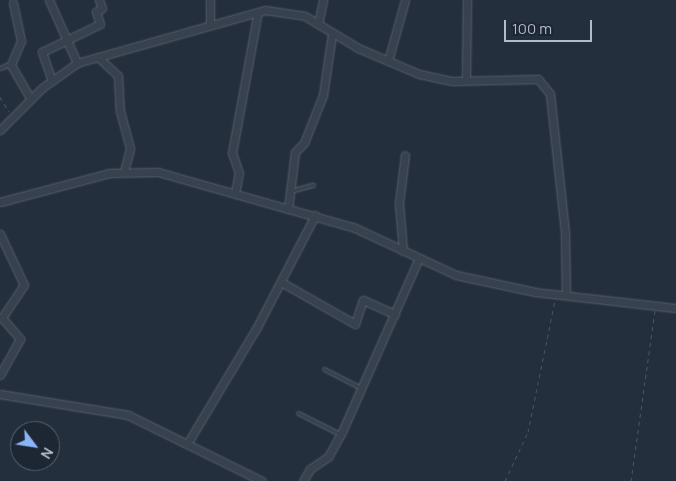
<!DOCTYPE html>
<style>
body{margin:0}
#map{position:relative;width:676px;height:481px;overflow:hidden;background:#242f3e;font-family:Manrope,sans-serif}
div>[style]{position:absolute}
.path>*{height:1px;margin-top:-0.5px;transform-origin:0;background:repeating-linear-gradient(90deg,#44595c 0 4px,transparent 0 8px)}
.roads{filter:drop-shadow(0 0 1px #565f6c) drop-shadow(0 0 1px #565f6c)}
.lane>*{height:3px;margin:-1.5px;padding:0 1.5px;transform-origin:1.5px;border-radius:1.5px;background:#38414e}
.street>*{height:7px;margin:-3.5px;padding:0 3.5px;transform-origin:3.5px;border-radius:3.5px;background:#38414e}
span{translate:-50% -50%;white-space:nowrap;text-align:center;line-height:1.15;-webkit-text-stroke:4px #1d2633;paint-order:stroke}
.north{position:absolute;left:10px;top:421px;width:50px;height:50px;box-sizing:border-box;background:#1d2633;border:1px solid #59626f;border-radius:50%;rotate:121deg;font-size:14px;font-weight:700;line-height:20px;text-align:center;color:#b4bcc9}
.north::after{content:'';display:block;margin:auto;width:18px;height:22px;background:#8ab4f8;clip-path:polygon(50% 0,100% 100%,50% 72%,0 100%)}
.scale{position:absolute;left:504px;top:20px;width:88px;height:22px;box-sizing:border-box;border:2px solid #b4bcc9;border-top:0;padding-left:6px;font-size:15px;line-height:18px;white-space:nowrap;color:#b4bcc9;-webkit-text-stroke:4px #1d2633;paint-order:stroke}
</style>
<div id="map">
<div class="path">
<i style="left:0;top:97px;width:17px;rotate:59deg"></i>
<i style="left:505px;top:481px;width:54px;rotate:-64.9deg"></i>
<i style="left:528px;top:432px;width:135px;rotate:-78.4deg"></i>
<i style="left:631px;top:481px;width:172px;rotate:-82deg"></i>
</div>
<div class="roads">
<div class="lane">
<i style="left:0;top:68px;width:13px;rotate:-23deg"></i>
<i style="left:290px;top:191px;width:24px;rotate:-15deg"></i>
<i style="left:324px;top:369px;width:42px;rotate:27.2deg"></i>
<i style="left:298px;top:413px;width:47px;rotate:26.6deg"></i>
</div>
<div class="street">
<i style="left:49px;top:0;width:69px;rotate:66deg"></i>
<i style="left:210px;top:0;width:22px;rotate:90deg"></i>
<i style="left:13px;top:3px;width:39px;rotate:78deg"></i>
<i style="left:21px;top:41px;width:26px;rotate:113deg"></i>
<i style="left:11px;top:65px;width:39px;rotate:60deg"></i>
<i style="left:318px;top:24px;width:25px;rotate:-78deg"></i>
<i style="left:99px;top:58px;width:26px;rotate:43deg"></i>
<i style="left:118px;top:76px;width:35px;rotate:87deg"></i>
<i style="left:120px;top:111px;width:39px;rotate:75deg"></i>
<i style="left:130px;top:149px;width:24px;rotate:105deg"></i>
<i style="left:388px;top:61px;width:63px;rotate:-74.4deg"></i>
<i style="left:466px;top:80px;width:80px;rotate:-89.3deg"></i>
<i style="left:52px;top:81px;width:31px;rotate:-109deg"></i>
<i style="left:42px;top:52px;width:64px;rotate:-25.8deg"></i>
<i style="left:100px;top:24px;width:13px;rotate:-108deg"></i>
<i style="left:96px;top:12px;width:7px;rotate:-34deg"></i>
<i style="left:102px;top:8px;width:9px;rotate:-111deg"></i>
<i style="left:0;top:130px;width:59px;rotate:-45deg"></i>
<i style="left:42px;top:88px;width:43px;rotate:-35.5deg"></i>
<i style="left:77px;top:63px;width:195px;rotate:-15.7deg"></i>
<i style="left:265px;top:10px;width:40px;rotate:8.5deg"></i>
<i style="left:305px;top:16px;width:62px;rotate:31.1deg"></i>
<i style="left:358px;top:48px;width:66px;rotate:23.1deg"></i>
<i style="left:419px;top:74px;width:34px;rotate:12deg"></i>
<i style="left:452px;top:81px;width:86px;rotate:-1.3deg"></i>
<i style="left:538px;top:79px;width:19px;rotate:51deg"></i>
<i style="left:550px;top:94px;width:140px;rotate:83.8deg"></i>
<i style="left:565px;top:233px;width:61px;rotate:89.1deg"></i>
<i style="left:235px;top:193px;width:20px;rotate:-79deg"></i>
<i style="left:239px;top:173px;width:21px;rotate:-109deg"></i>
<i style="left:232px;top:153px;width:143px;rotate:-79.6deg"></i>
<i style="left:0;top:202px;width:114px;rotate:-14.8deg"></i>
<i style="left:110px;top:173px;width:48px;rotate:-1.2deg"></i>
<i style="left:158px;top:172px;width:203px;rotate:15.8deg"></i>
<i style="left:353px;top:227px;width:114px;rotate:25deg"></i>
<i style="left:456px;top:275px;width:81px;rotate:12.1deg"></i>
<i style="left:535px;top:292px;width:142px;rotate:6.5deg"></i>
<i style="left:288px;top:209px;width:57px;rotate:-83deg"></i>
<i style="left:295px;top:152px;width:13px;rotate:-45deg"></i>
<i style="left:304px;top:143px;width:52px;rotate:-68.4deg"></i>
<i style="left:323px;top:95px;width:62px;rotate:-81.6deg"></i>
<i style="left:0;top:234px;width:56px;rotate:64.8deg"></i>
<i style="left:24px;top:285px;width:40px;rotate:124deg"></i>
<i style="left:2px;top:318px;width:28px;rotate:49deg"></i>
<i style="left:20px;top:339px;width:41px;rotate:119.1deg"></i>
<i style="left:403px;top:251px;width:48px;rotate:-94.8deg"></i>
<i style="left:399px;top:203px;width:48px;rotate:-82.9deg"></i>
<i style="left:281px;top:282px;width:85px;rotate:29.6deg"></i>
<i style="left:355px;top:324px;width:25px;rotate:-72deg"></i>
<i style="left:363px;top:300px;width:35px;rotate:24deg"></i>
<i style="left:0;top:394px;width:130px;rotate:9.3deg"></i>
<i style="left:128px;top:415px;width:149px;rotate:26.2deg"></i>
<i style="left:187px;top:444px;width:136px;rotate:-59.1deg"></i>
<i style="left:257px;top:327px;width:126px;rotate:-62.6deg"></i>
<i style="left:303px;top:481px;width:14px;rotate:-60deg"></i>
<i style="left:310px;top:469px;width:22px;rotate:-34deg"></i>
<i style="left:328px;top:457px;width:26px;rotate:-61deg"></i>
<i style="left:341px;top:434px;width:190px;rotate:-66.1deg"></i>
</div>
</div>
<div class="north">N</div>
<div class="scale">100 m</div>
</div>
